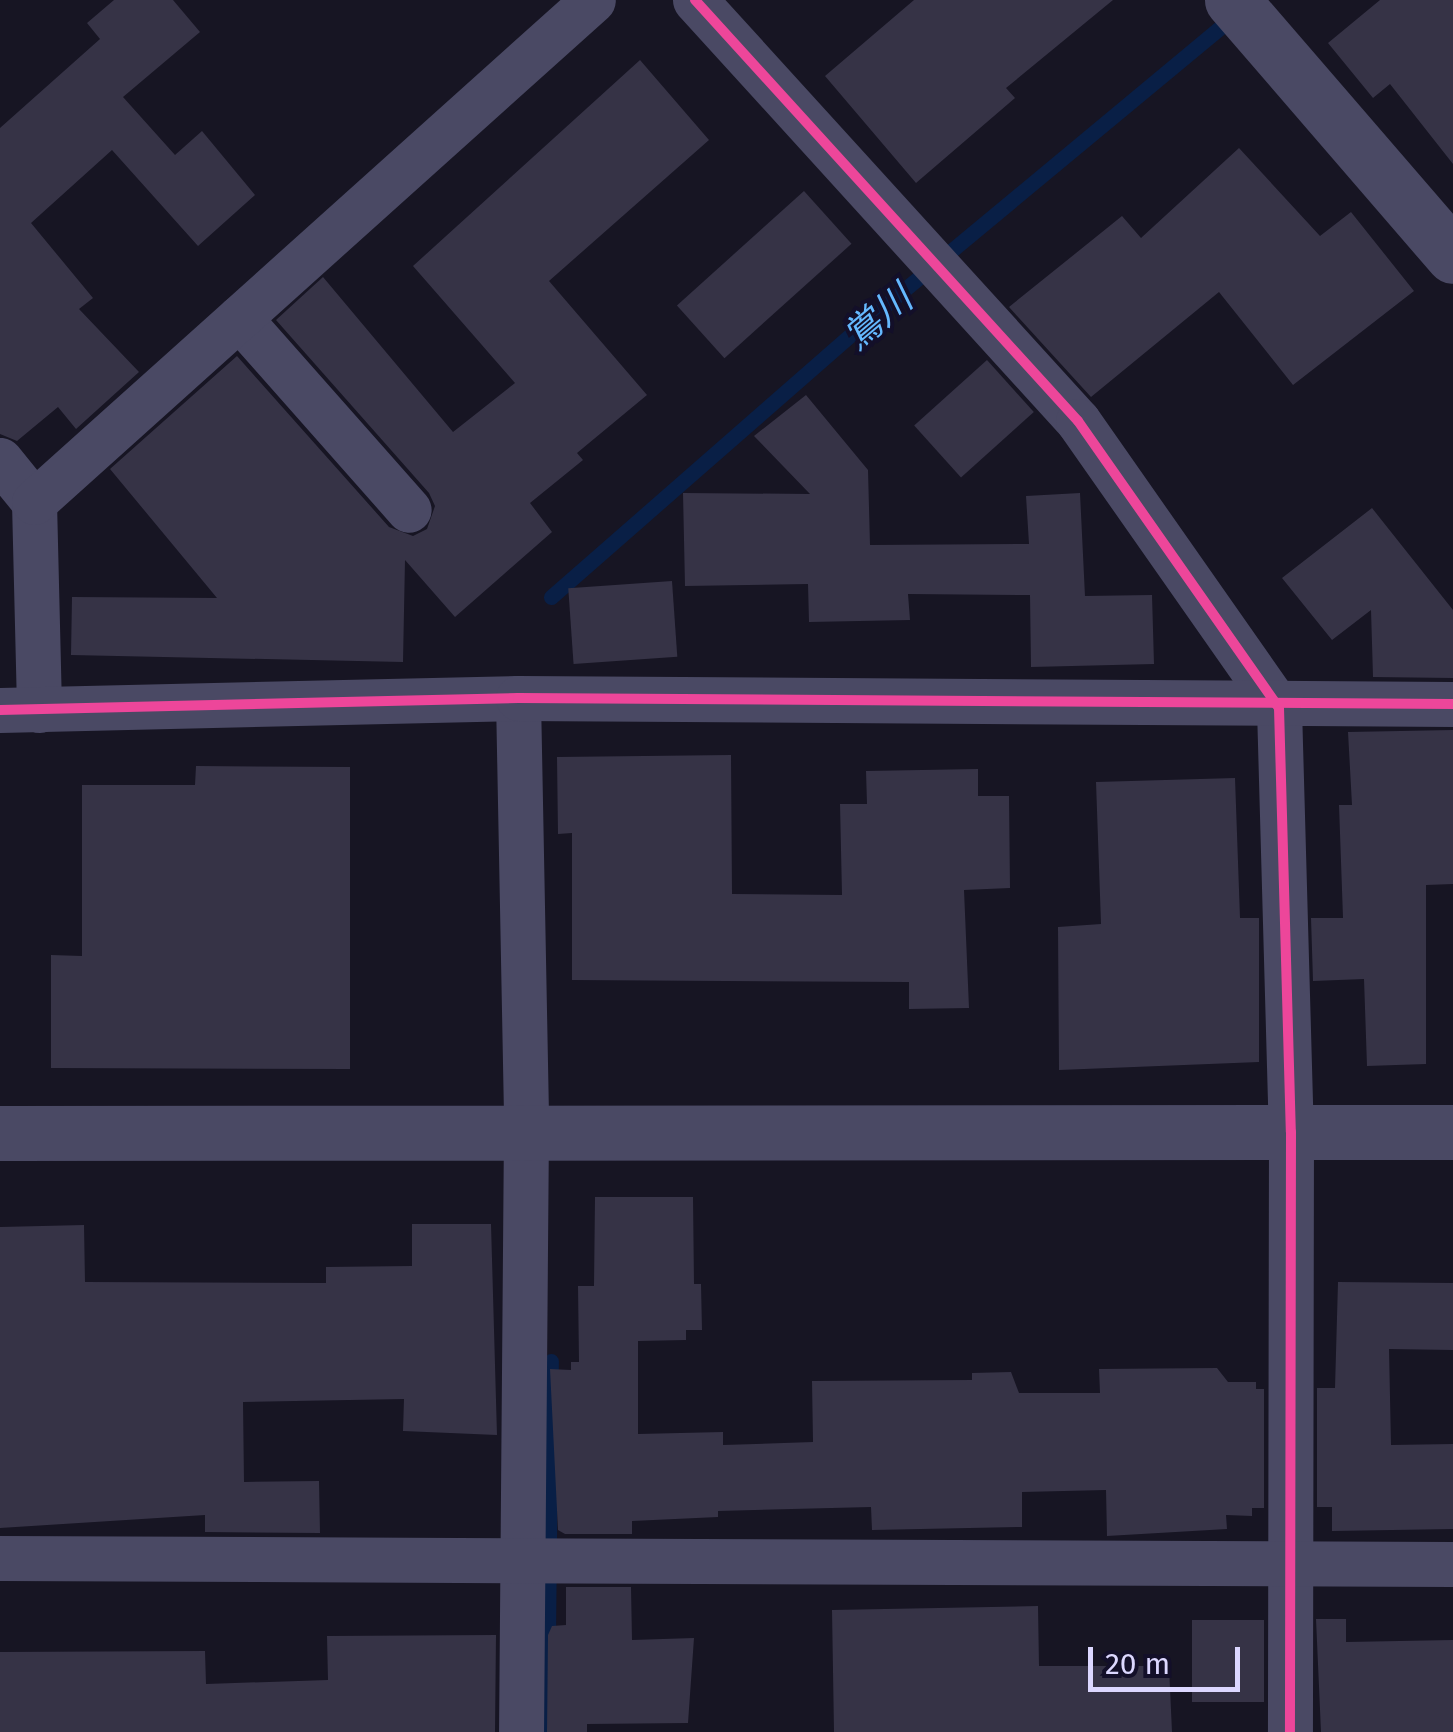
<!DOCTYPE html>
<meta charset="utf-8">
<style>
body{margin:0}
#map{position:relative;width:1453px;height:1732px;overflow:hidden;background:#171523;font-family:"Fira Sans","Noto Sans JP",sans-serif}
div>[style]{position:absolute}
.stream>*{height:15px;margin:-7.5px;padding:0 7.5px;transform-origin:7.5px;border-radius:7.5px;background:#091f46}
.building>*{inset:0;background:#363346;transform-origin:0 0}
.minor>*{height:45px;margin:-22.5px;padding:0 22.5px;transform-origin:22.5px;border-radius:22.5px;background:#4a4964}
.tertiary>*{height:55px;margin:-27.5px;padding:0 27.5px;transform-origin:27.5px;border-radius:27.5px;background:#4a4964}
.cycleway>*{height:10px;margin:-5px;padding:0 5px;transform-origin:5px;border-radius:5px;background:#ed469a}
span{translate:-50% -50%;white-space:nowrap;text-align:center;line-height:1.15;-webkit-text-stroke:8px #130f29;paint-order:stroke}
.water-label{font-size:38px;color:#65b9ff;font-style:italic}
.scale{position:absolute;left:1088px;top:1647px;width:152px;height:45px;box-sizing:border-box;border:5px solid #dcd7ff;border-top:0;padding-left:12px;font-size:30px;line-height:35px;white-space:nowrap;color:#dcd7ff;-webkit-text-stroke:8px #130f29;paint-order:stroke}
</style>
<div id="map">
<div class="stream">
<i style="left:551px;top:597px;width:422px;rotate:-41.2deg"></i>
<i style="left:869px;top:319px;width:473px;rotate:-39.7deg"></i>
<i style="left:547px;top:1732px;width:371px;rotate:-89.4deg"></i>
</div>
<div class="building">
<i style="clip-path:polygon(114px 0,173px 0,200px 32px,123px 97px,175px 155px,202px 131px,255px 195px,198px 246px,112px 150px,31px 223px,93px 298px,79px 309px,139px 372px,76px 429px,58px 407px,17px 441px,0 434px,0 128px,100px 39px,87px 23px)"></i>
<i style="clip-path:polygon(914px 0,1113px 0,1006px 88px,1015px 98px,916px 183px,825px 76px)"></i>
<i style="clip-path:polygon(1380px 0,1453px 0,1453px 164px,1390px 84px,1373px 98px,1328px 43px)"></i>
<i style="clip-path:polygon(640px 60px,709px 140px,549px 281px,647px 395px,577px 453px,583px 460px,530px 503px,552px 532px,455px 617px,405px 560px,403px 662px,71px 655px,72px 597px,217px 598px,110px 469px,237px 356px,389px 527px,413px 536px,427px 529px,435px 506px,429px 493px,276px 320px,323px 277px,453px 432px,515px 383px,413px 266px)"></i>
<i style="clip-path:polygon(1239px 148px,1320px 236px,1351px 212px,1414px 291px,1293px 385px,1219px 292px,1091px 397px,1009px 307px,1122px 216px,1141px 238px)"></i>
<i style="left:804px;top:191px;width:71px;height:171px;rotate:48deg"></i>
<i style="left:987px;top:360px;width:70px;height:98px;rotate:48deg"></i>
<i style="clip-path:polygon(806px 395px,868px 470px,870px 545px,1029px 544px,1026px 496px,1080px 493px,1085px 596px,1152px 595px,1154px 664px,1031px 667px,1030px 595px,908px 594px,910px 620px,809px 622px,808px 584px,685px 586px,683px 493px,810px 494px,754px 436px)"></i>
<i style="clip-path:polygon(1372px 508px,1453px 610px,1453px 678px,1373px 677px,1371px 610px,1332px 640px,1282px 578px)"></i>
<i style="left:672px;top:581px;width:76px;height:104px;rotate:86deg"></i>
<i style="clip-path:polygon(1453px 730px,1453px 884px,1426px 885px,1426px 1064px,1367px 1066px,1364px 979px,1313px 981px,1311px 918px,1343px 918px,1339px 805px,1352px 805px,1348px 732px)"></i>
<i style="clip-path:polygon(731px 755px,732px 894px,842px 895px,840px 804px,867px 804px,866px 771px,978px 769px,978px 796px,1009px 796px,1010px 888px,964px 890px,969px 1008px,909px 1009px,909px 982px,572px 980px,572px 833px,558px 834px,557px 757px)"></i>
<i style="clip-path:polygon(196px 766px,350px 767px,350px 1069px,51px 1068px,51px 955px,82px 956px,82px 785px,195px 785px)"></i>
<i style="clip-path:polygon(1235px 778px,1240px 918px,1259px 918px,1259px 1062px,1059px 1070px,1058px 927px,1101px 924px,1096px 782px)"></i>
<i style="clip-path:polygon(595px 1197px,693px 1197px,694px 1284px,701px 1284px,702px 1330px,686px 1330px,686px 1340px,638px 1341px,638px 1434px,723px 1432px,723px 1445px,813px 1442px,812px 1381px,972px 1380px,972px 1373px,1011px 1372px,1019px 1393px,1100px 1393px,1099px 1369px,1217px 1368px,1228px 1382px,1256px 1382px,1256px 1389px,1264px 1389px,1264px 1508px,1252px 1508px,1252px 1516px,1226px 1515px,1227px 1529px,1107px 1536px,1106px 1490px,1022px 1492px,1022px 1527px,872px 1530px,871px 1507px,718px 1511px,718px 1517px,632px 1521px,632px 1534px,565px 1534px,558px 1530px,550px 1369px,571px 1370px,571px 1362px,579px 1362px,578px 1286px,594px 1286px)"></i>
<i style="clip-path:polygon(412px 1224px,491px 1224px,497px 1435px,403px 1431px,404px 1399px,243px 1402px,244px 1482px,319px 1481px,320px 1533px,205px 1532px,205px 1515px,0 1528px,0 1227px,84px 1225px,85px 1282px,326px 1283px,326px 1267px,412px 1266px)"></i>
<i style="clip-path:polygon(1338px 1282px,1453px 1283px,1453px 1350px,1389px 1349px,1391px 1445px,1453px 1444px,1453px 1529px,1332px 1531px,1332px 1507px,1317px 1507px,1317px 1388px,1335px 1388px)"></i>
<i style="clip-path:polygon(566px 1587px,631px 1587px,632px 1640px,694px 1638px,688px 1723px,587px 1724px,587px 1732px,547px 1732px,548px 1635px,552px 1626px,566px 1625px)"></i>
<i style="clip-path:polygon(1038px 1606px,1039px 1666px,1169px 1666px,1172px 1732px,834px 1732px,832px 1610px)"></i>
<i style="clip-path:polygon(1316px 1619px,1346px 1619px,1346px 1642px,1453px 1640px,1453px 1732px,1321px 1732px)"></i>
<i style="left:1192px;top:1620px;width:72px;height:82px"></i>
<i style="clip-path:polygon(496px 1635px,495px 1732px,0 1732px,0 1652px,205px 1651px,206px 1684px,328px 1680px,327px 1636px)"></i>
</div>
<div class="minor">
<i style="left:695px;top:0;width:569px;rotate:47.71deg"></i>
<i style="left:1078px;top:421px;width:350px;rotate:55deg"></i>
<i style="left:1279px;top:708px;width:424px;rotate:88.4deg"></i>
<i style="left:1291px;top:1132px;width:600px;rotate:90.1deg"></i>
<i style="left:239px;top:318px;width:256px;rotate:48.5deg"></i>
<i style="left:0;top:460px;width:54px;rotate:51deg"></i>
<i style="left:34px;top:502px;width:208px;rotate:88.6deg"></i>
<i style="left:34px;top:502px;width:751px;rotate:-41.92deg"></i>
<i style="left:518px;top:698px;width:430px;rotate:88.9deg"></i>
<i style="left:526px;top:1128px;width:604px;rotate:90.47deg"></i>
<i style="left:0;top:710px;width:518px;rotate:-1.33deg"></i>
<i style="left:518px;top:698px;width:935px;rotate:0.37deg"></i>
<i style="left:0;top:1558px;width:1453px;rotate:0.24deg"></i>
</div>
<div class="tertiary">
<i style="left:1232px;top:0;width:338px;rotate:49.2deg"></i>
<i style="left:0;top:1133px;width:1453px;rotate:-0.04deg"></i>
</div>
<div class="cycleway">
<i style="left:695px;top:0;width:569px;rotate:47.71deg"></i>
<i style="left:1078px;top:421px;width:350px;rotate:55deg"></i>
<i style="left:1279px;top:708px;width:424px;rotate:88.4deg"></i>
<i style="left:1291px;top:1132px;width:600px;rotate:90.1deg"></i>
<i style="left:0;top:710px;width:518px;rotate:-1.33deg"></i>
<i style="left:518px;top:698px;width:935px;rotate:0.37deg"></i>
</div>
<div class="water-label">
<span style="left:878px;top:318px;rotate:-40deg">鴬川</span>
</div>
<div class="scale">20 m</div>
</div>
